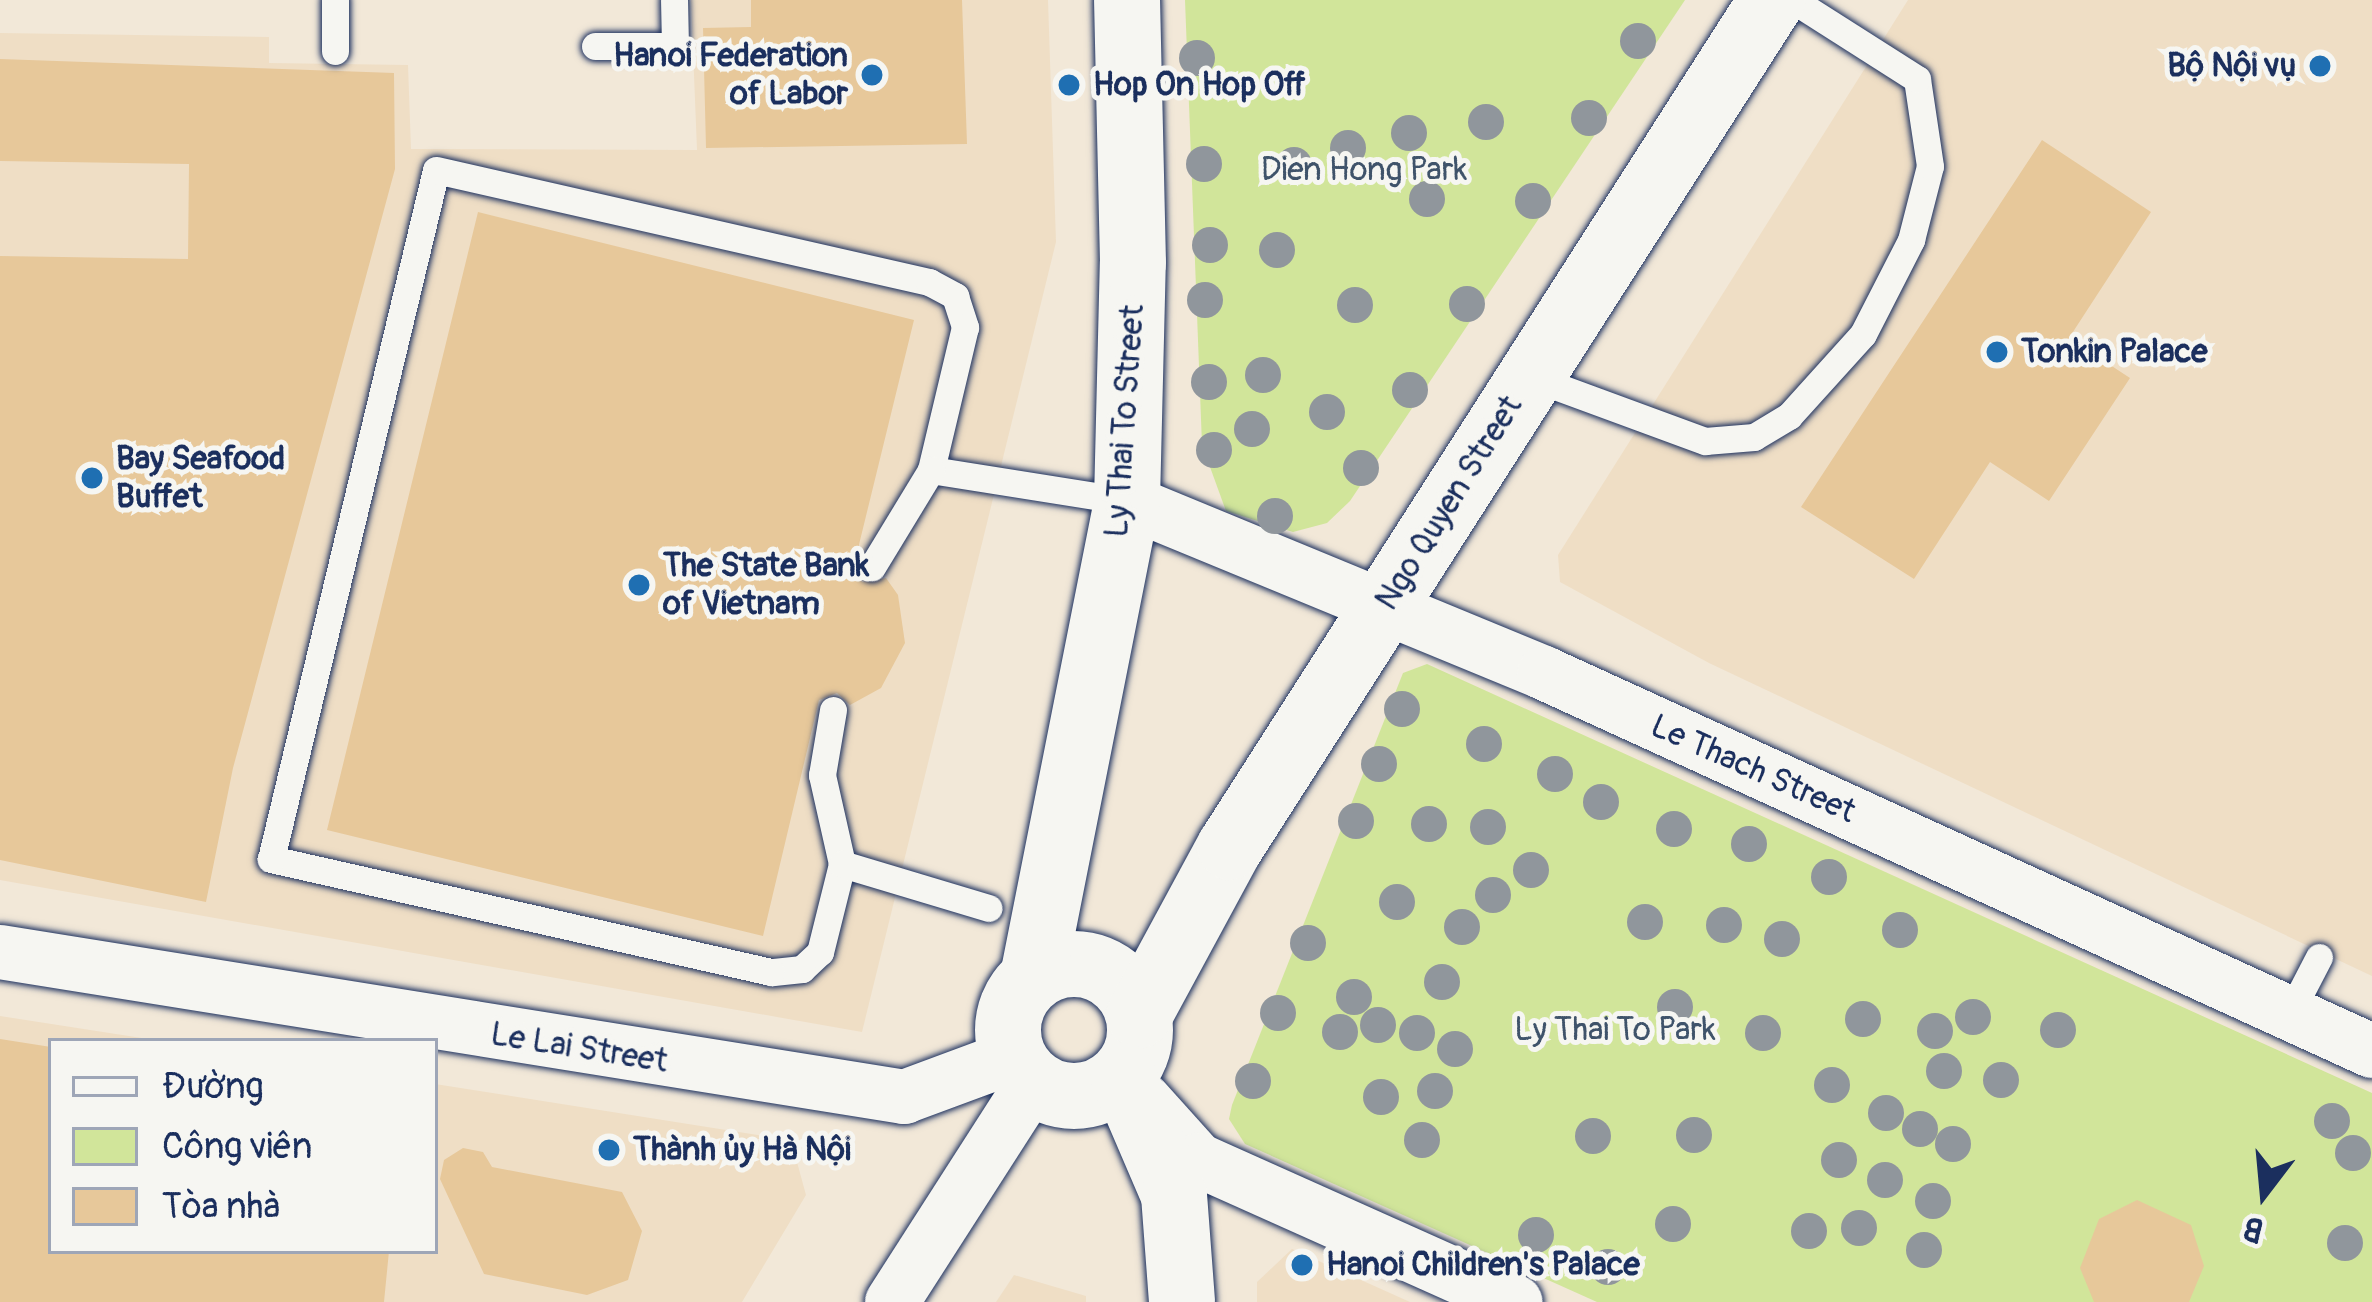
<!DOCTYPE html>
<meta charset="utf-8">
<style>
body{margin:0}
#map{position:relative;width:2372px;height:1302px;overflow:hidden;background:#f2e8d8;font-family:Pangolin,sans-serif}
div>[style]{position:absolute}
.built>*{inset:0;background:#efdec5}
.green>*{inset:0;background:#d1e59a}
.building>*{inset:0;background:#e7c89a}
.roads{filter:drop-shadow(0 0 3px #1b2f5e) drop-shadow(0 0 3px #1b2f5e)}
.service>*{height:27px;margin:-13.5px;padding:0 13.5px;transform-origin:13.5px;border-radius:13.5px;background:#f6f6f2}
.minor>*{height:54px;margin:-27px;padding:0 27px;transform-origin:27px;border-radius:27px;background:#f6f6f2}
.tertiary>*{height:66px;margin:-33px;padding:0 33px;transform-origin:33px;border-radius:33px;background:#f6f6f2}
.tertiary>.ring{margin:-33px;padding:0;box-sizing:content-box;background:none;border:66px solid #f6f6f2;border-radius:50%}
.trees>*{width:36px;height:36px;margin:-18px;border-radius:50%;background:#90969c}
.dots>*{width:33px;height:33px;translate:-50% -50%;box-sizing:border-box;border:6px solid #f6f6f2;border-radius:50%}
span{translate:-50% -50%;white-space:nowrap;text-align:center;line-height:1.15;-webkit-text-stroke:10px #f6f6f2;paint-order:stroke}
.poi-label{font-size:33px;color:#1b2f5e;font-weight:700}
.right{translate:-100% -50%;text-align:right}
.left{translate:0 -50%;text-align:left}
.park-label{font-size:33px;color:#3f536a}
.street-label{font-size:33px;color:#1b2f5e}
.legend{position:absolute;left:48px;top:1038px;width:390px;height:216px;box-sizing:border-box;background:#f6f6f2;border:3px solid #9ea6b7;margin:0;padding:15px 21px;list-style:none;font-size:36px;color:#1b2f5e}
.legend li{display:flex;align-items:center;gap:24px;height:60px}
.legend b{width:60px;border:3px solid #9ea6b7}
.north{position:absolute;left:2204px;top:1134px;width:120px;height:120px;-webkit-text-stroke:9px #f6f6f2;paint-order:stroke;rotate:196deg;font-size:33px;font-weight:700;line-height:48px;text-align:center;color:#1b2f5e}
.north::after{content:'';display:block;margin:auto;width:42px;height:54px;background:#1b2f5e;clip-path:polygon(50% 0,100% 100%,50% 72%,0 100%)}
</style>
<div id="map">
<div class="built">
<i style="clip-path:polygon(691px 0,1048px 0,1056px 242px,862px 1032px,0 880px,0 33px,269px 37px,269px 63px,408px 65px,411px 149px,697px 150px)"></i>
<i style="clip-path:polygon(1908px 0,2372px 0,2372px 976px,1709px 663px,1560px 582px,1558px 555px)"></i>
<i style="clip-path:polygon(0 1016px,161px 1041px,51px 1041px,51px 1251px,435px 1251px,435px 1084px,770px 1137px,797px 1162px,806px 1195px,742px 1302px,0 1302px)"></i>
<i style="clip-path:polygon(1292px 1249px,1410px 1302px,1257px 1302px,1257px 1282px)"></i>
<i style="clip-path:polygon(1014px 1275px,1086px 1296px,1086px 1302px,996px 1302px)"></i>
</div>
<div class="green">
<i style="clip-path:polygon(1185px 0,1685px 0,1350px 501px,1327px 523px,1293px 532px,1226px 511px,1202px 445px)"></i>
<i style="clip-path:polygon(1427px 664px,2372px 1093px,2372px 1302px,1597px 1302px,1245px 1144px,1229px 1119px,1232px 1105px,1403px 673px)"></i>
</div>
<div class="building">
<i style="clip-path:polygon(751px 0,962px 0,967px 144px,706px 148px,703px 28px,751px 27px)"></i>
<i style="clip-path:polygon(0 59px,394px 73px,395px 169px,233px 768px,206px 902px,0 860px,0 256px,188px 259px,189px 164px,0 161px)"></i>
<i style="clip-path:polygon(2042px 140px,2151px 212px,2069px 338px,2130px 378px,2049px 501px,1990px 462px,1914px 579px,1801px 507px)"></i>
<i style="clip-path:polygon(478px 212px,914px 320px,854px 565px,862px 582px,886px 578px,898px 595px,905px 643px,881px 688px,850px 705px,837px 693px,819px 700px,763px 936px,327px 830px)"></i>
<i style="clip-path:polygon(0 1039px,51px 1047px,51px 1251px,389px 1251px,384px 1302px,0 1302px)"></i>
<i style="clip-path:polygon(463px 1148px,483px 1152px,492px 1167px,622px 1192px,642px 1231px,628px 1280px,587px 1295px,484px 1274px,440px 1179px,444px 1160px)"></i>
<i style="clip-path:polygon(2137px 1200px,2191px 1225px,2204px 1266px,2189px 1302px,2094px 1302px,2080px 1268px,2099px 1219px)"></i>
</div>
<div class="roads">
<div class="service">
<i style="left:335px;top:0;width:51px;rotate:90deg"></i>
<i style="left:595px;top:46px;width:80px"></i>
<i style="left:675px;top:46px;width:46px;rotate:-91.2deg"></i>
<i style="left:1528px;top:376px;width:189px;rotate:20.2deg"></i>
<i style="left:1705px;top:441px;width:49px;rotate:-4.7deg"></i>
<i style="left:1754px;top:437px;width:41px;rotate:-31deg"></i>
<i style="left:1789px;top:416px;width:110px;rotate:-47.9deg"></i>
<i style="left:1863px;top:334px;width:106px;rotate:-62.9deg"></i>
<i style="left:1911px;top:240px;width:76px;rotate:-75.6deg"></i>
<i style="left:1930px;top:166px;width:88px;rotate:-98.5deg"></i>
<i style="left:1917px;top:79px;width:147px;rotate:-147.5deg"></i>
<i style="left:931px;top:470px;width:198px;rotate:9deg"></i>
<i style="left:833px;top:710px;width:66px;rotate:99.6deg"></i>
<i style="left:822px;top:775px;width:91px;rotate:77.3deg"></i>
<i style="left:842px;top:864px;width:91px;rotate:104deg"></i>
<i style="left:820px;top:952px;width:25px;rotate:137deg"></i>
<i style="left:802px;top:969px;width:31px;rotate:174deg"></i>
<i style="left:771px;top:972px;width:513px;rotate:-167.27deg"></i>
<i style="left:271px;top:859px;width:708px;rotate:-76.53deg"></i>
<i style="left:436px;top:170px;width:506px;rotate:12.8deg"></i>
<i style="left:929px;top:282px;width:30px;rotate:28deg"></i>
<i style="left:955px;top:296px;width:33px;rotate:72deg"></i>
<i style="left:965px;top:327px;width:147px;rotate:103.4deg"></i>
<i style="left:931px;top:470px;width:114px;rotate:121.3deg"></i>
<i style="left:842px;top:864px;width:153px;rotate:16.7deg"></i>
<i style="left:2290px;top:1013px;width:63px;rotate:-62.6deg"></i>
</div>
<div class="minor">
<i style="left:1127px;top:501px;width:451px;rotate:22.4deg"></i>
<i style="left:1544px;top:673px;width:910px;rotate:24.54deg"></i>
<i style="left:0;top:952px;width:916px;rotate:9.11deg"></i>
<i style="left:904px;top:1097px;width:115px;rotate:-20.3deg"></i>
<i style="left:1144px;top:1100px;width:81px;rotate:48deg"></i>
<i style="left:1198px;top:1160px;width:348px;rotate:24.1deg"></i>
<i style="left:892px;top:1302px;width:261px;rotate:-57.3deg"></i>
</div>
<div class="tertiary">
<i class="ring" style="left:1008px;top:964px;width:66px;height:66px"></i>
<i style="left:1033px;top:977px;width:485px;rotate:-78.8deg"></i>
<i style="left:1127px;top:501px;width:238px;rotate:-88.6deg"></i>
<i style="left:1133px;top:263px;width:263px;rotate:-91.3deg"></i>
<i style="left:1139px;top:1015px;width:191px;rotate:-61.6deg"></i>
<i style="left:1230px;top:847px;width:1006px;rotate:-57.38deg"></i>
<i style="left:1123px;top:1076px;width:129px;rotate:66.8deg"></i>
<i style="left:1174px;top:1195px;width:107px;rotate:85.7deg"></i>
</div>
</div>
<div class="trees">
<i style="left:1638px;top:41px"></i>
<i style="left:1197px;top:58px"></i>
<i style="left:1589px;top:118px"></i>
<i style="left:1486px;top:122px"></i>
<i style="left:1409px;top:133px"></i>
<i style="left:1348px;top:148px"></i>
<i style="left:1204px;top:164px"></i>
<i style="left:1294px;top:165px"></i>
<i style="left:1427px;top:199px"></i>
<i style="left:1533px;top:201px"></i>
<i style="left:1210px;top:245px"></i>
<i style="left:1277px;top:250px"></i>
<i style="left:1205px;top:300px"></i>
<i style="left:1467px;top:304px"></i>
<i style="left:1355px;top:305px"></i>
<i style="left:1263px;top:375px"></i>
<i style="left:1209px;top:382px"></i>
<i style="left:1410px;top:390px"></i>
<i style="left:1327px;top:412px"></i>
<i style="left:1252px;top:429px"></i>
<i style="left:1214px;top:450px"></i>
<i style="left:1361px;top:468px"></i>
<i style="left:1275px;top:516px"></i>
<i style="left:1402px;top:709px"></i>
<i style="left:1484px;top:744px"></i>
<i style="left:1379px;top:764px"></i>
<i style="left:1555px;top:774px"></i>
<i style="left:1601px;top:802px"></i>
<i style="left:1356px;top:821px"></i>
<i style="left:1429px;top:824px"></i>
<i style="left:1488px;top:827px"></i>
<i style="left:1674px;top:829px"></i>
<i style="left:1749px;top:844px"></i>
<i style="left:1531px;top:870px"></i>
<i style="left:1829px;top:877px"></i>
<i style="left:1493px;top:895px"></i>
<i style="left:1397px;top:902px"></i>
<i style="left:1645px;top:922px"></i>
<i style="left:1724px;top:925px"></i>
<i style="left:1462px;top:927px"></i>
<i style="left:1900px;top:930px"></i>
<i style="left:1782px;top:939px"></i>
<i style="left:1308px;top:943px"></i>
<i style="left:1442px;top:982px"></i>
<i style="left:1354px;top:997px"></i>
<i style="left:1675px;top:1007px"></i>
<i style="left:1278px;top:1013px"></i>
<i style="left:1973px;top:1017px"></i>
<i style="left:1863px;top:1019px"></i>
<i style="left:1378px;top:1025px"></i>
<i style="left:2058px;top:1030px"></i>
<i style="left:1935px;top:1031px"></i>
<i style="left:1340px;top:1032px"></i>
<i style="left:1417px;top:1033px"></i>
<i style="left:1763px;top:1033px"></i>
<i style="left:1455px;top:1049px"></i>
<i style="left:1944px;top:1071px"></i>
<i style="left:2001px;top:1080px"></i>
<i style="left:1253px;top:1081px"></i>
<i style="left:1832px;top:1085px"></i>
<i style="left:1435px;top:1091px"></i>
<i style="left:1381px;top:1097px"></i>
<i style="left:1886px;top:1113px"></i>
<i style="left:2332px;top:1121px"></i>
<i style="left:1920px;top:1129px"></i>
<i style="left:1694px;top:1135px"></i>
<i style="left:1593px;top:1136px"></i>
<i style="left:1422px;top:1140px"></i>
<i style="left:1953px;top:1144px"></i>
<i style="left:2353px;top:1153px"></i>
<i style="left:1839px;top:1160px"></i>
<i style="left:1885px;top:1180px"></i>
<i style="left:1933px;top:1201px"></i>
<i style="left:1673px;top:1224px"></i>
<i style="left:1859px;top:1228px"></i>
<i style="left:1809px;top:1231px"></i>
<i style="left:1536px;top:1235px"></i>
<i style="left:2345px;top:1243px"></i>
<i style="left:1924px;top:1250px"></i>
<i style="left:1608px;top:1267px"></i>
</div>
<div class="dots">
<i style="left:2320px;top:66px;background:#1f6fb2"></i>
<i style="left:872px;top:75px;background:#1f6fb2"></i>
<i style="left:1069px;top:85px;background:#1f6fb2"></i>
<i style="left:1997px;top:352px;background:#1f6fb2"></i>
<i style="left:92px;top:478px;background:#1f6fb2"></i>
<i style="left:639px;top:585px;background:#1f6fb2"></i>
<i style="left:609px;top:1150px;background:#1f6fb2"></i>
<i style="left:1302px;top:1265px;background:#1f6fb2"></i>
</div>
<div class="poi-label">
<span class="right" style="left:848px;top:75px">Hanoi Federation<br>of Labor</span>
<span class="right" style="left:2296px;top:66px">Bộ Nội vụ</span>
<span class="left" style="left:1093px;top:85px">Hop On Hop Off</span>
<span class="left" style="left:2021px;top:352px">Tonkin Palace</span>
<span class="left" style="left:116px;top:478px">Bay Seafood<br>Buffet</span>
<span class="left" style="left:663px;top:585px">The State Bank<br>of Vietnam</span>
<span class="left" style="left:633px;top:1150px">Thành ủy Hà Nội</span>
<span class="left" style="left:1326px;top:1265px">Hanoi Children's Palace</span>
</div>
<div class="park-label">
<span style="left:1364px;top:170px">Dien Hong Park</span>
<span style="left:1615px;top:1030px">Ly Thai To Park</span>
</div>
<div class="street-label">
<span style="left:1125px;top:421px;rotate:-86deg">Ly Thai To Street</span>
<span style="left:1449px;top:503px;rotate:-58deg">Ngo Quyen Street</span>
<span style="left:1753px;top:769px;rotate:24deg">Le Thach Street</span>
<span style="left:579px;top:1048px;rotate:9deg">Le Lai Street</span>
</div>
<ul class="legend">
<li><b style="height:15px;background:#f6f6f2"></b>Đường</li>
<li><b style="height:33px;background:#d1e59a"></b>Công viên</li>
<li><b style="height:33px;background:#e7c89a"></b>Tòa nhà</li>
</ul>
<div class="north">B</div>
</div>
